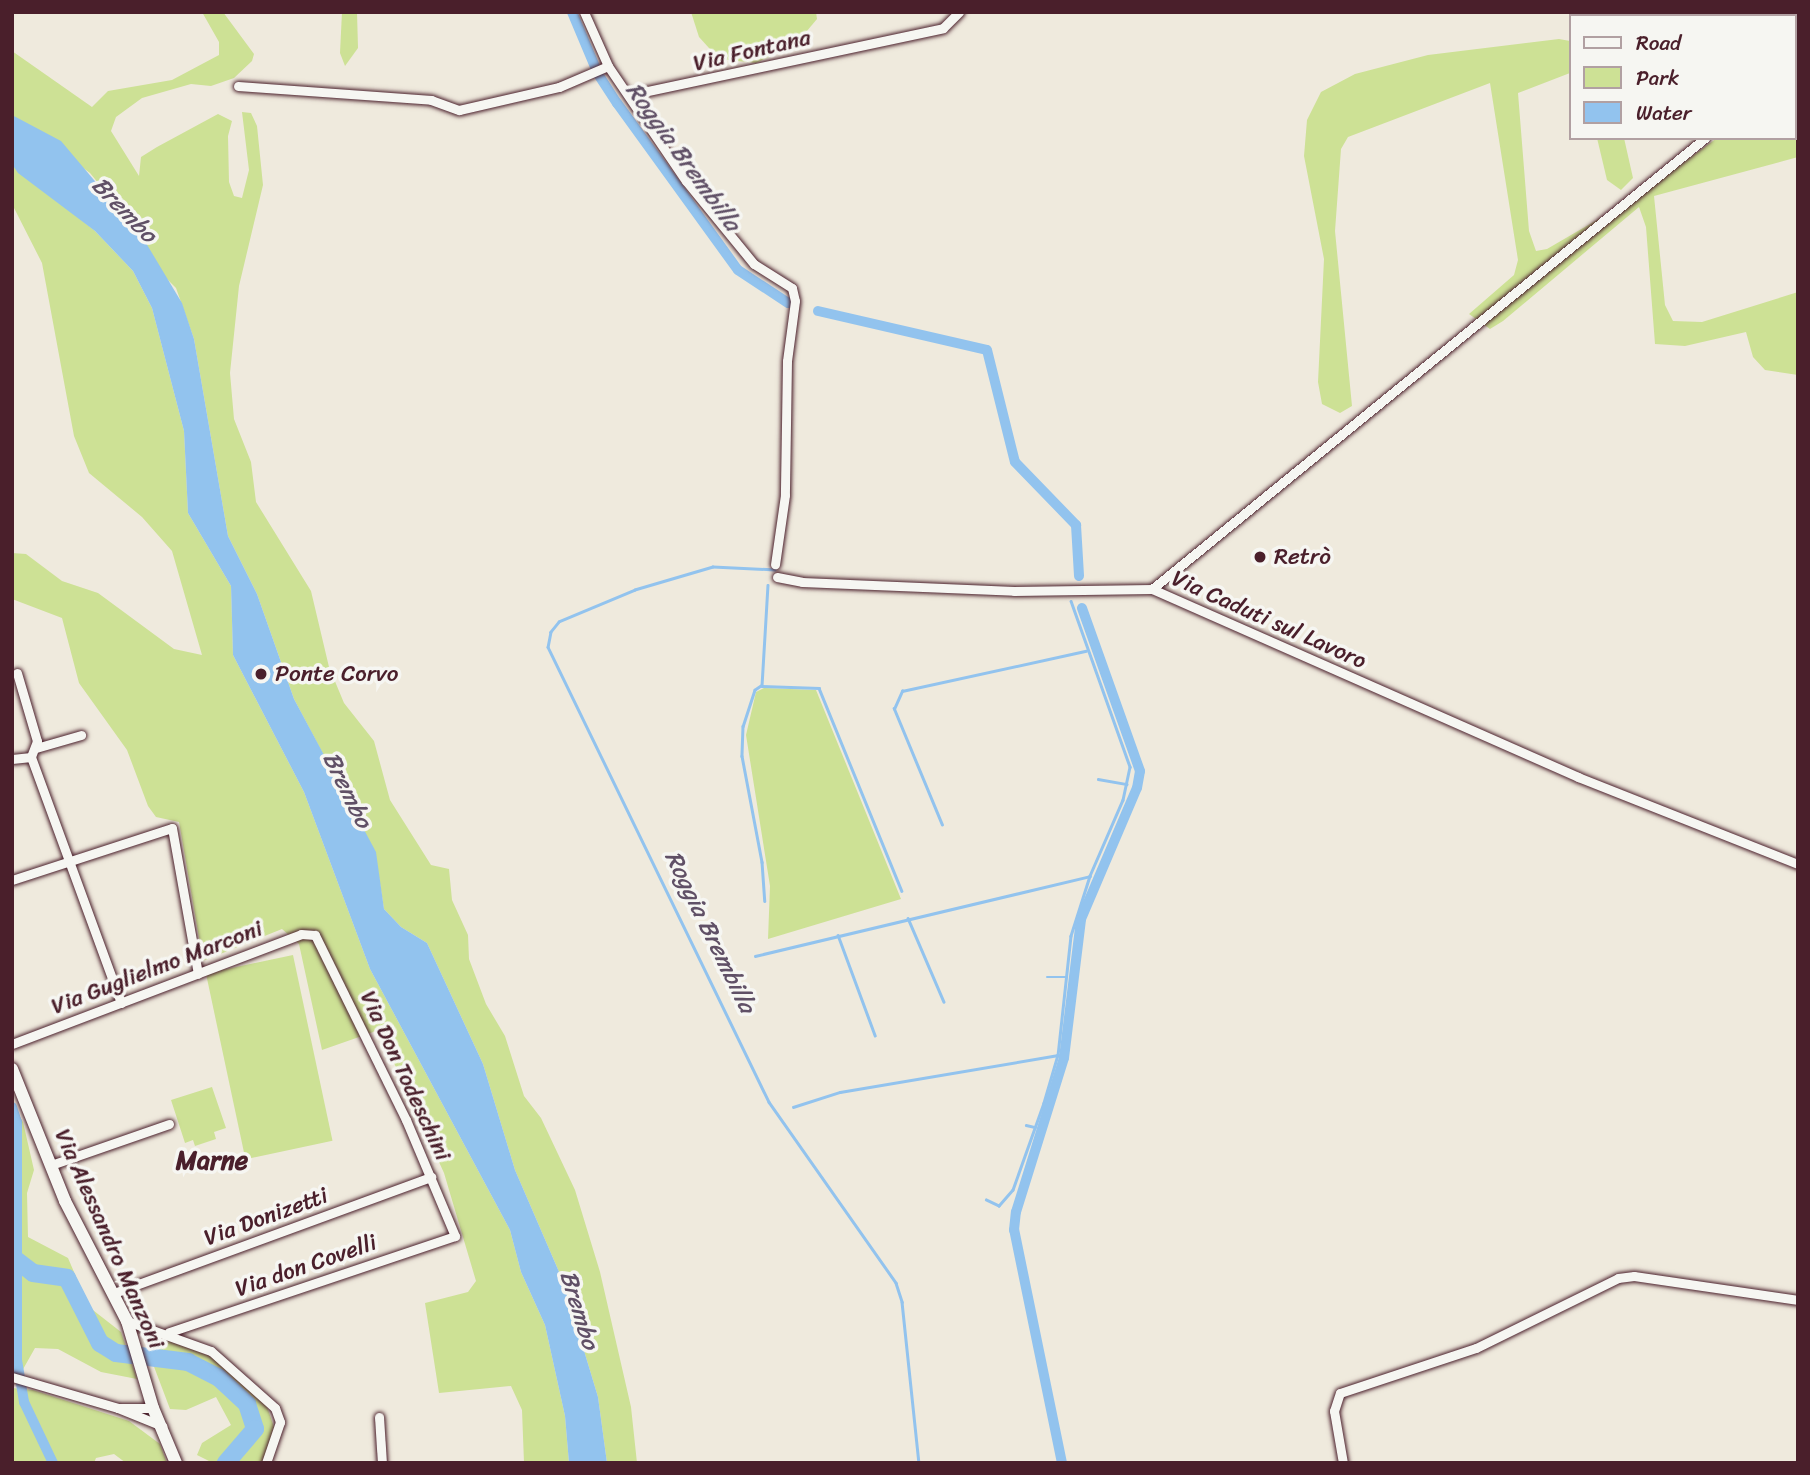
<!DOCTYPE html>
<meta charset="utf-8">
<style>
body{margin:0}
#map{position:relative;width:1810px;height:1475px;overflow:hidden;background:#efeadd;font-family:Sriracha,sans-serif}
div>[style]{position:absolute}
.green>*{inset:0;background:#cde195;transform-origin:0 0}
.water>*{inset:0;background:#92c3ee}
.stream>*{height:2.5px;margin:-1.25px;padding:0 1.25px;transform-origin:1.25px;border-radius:1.25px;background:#92c3ee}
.canal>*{height:10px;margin:-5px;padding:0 5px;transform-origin:5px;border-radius:5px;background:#92c3ee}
.river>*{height:18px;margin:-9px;padding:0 9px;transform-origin:9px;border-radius:9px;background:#92c3ee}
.roads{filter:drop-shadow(0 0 2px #4a1f2b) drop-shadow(0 0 2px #4a1f2b)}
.street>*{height:9px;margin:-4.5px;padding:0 4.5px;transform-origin:4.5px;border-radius:4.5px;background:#f6f6f2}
.secondary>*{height:12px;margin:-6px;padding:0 6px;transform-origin:6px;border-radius:6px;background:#f6f6f2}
.dots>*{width:19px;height:19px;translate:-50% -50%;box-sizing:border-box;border:4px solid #f6f6f2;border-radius:50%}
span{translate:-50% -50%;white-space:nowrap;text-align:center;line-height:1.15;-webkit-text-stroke:7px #f6f6f2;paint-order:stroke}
.street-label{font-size:23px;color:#4a1f2b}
.poi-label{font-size:23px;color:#4a1f2b}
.left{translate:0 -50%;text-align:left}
.water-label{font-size:24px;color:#605066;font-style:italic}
.quarter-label{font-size:26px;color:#4a1f2b;font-weight:700}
.frame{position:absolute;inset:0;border:14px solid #4a1f2b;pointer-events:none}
.legend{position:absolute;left:1569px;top:14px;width:228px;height:126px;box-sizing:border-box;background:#f6f6f2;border:2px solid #b1a0a2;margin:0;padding:9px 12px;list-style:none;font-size:21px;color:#4a1f2b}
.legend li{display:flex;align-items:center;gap:14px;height:35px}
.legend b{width:35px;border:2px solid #b1a0a2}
</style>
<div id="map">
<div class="green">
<i style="clip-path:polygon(202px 12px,223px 12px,254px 54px,252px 61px,234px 78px,211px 86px,191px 84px,142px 98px,116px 117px,111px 131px,139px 176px,141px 157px,157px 147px,218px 114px,232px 121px,228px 136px,229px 182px,234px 196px,242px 198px,249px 170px,242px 112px,251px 113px,257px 126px,263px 185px,239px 286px,230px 373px,234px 419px,251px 462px,256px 502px,311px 591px,329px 667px,344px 703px,374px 741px,390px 800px,431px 865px,449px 869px,452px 900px,468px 935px,469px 959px,486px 1004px,505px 1036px,524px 1096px,541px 1118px,575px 1190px,600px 1272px,631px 1407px,637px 1463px,607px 1463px,598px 1397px,563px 1281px,515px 1170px,483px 1064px,427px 943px,401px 927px,384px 909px,375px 852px,294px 699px,257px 594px,228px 536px,194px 339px,176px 288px,160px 272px,143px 238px,90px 173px,12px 115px,12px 51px,92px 107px,108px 91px,172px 80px,219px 55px,219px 42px)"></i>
<i style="clip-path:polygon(342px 12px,357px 12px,358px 48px,345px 66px,340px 53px)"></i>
<i style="clip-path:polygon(691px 12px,816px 12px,817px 19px,796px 44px,756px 63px,719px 59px,699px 37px)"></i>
<i style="clip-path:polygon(1559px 39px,1570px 41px,1570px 73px,1518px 93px,1529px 231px,1536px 251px,1547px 249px,1638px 196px,1717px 138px,1798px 140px,1798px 157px,1654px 196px,1665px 305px,1673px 321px,1702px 322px,1798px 292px,1798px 375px,1765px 370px,1753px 357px,1746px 332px,1685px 346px,1655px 344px,1646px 227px,1639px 207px,1503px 321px,1490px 329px,1469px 314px,1514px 275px,1518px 260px,1490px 83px,1348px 137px,1341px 149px,1335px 231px,1352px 406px,1340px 413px,1322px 404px,1318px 382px,1324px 259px,1304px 156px,1307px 120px,1321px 92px,1355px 74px,1428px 55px)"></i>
<i style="clip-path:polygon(1597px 138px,1624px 138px,1633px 178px,1621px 190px,1607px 180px)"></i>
<i style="clip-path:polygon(12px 164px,95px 231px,133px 271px,152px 308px,184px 431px,188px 513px,231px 586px,233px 655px,304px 792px,370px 969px,510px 1230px,521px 1272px,545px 1325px,565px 1416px,569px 1463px,524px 1463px,522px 1410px,511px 1386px,439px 1393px,425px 1303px,468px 1292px,476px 1281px,444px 1173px,379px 1030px,322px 1050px,299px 944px,282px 929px,203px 961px,179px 822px,156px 817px,148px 806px,127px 750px,79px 683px,62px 618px,12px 599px,12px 553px,26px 554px,62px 581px,98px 593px,174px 649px,202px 655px,172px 551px,142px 517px,89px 473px,74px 436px,42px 263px,12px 204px)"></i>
<i style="clip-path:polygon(764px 688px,816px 690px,901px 899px,768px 939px,770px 886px,746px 735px,756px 692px)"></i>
<i style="left:293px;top:955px;width:190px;height:89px;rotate:78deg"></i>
<i style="clip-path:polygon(212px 1087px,226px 1128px,214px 1132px,216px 1139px,195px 1146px,193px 1140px,185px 1143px,171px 1100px)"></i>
<i style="clip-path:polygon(12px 1103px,23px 1122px,34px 1170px,27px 1193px,28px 1237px,68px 1258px,89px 1307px,121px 1332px,137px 1379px,101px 1372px,58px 1349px,35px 1348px,22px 1371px,12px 1370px)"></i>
<i style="clip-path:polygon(164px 1339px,212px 1357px,265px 1401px,274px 1427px,263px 1463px,213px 1463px,197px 1455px,202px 1443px,231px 1425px,216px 1397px,186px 1410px,170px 1409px,153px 1364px)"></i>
<i style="clip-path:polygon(12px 1388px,33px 1390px,129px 1421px,160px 1444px,167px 1463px,126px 1463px,114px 1454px,96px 1458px,94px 1463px,12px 1463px)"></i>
</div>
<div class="water">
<i style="clip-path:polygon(12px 115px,61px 141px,143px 238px,182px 303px,194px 339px,228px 536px,257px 594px,294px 699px,376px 852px,384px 909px,401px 927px,427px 943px,483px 1064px,515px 1170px,563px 1281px,598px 1397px,607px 1463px,569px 1463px,565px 1416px,545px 1325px,521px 1272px,510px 1230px,370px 969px,304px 792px,233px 655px,231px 586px,188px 513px,184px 431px,152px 308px,133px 271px,95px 231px,18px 173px,12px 164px)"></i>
</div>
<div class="stream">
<i style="left:775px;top:570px;width:62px;rotate:-177.2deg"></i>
<i style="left:713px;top:567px;width:81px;rotate:163.6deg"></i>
<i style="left:635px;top:590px;width:82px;rotate:157.2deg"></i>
<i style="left:559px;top:622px;width:13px;rotate:129deg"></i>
<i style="left:551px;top:632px;width:15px;rotate:101deg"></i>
<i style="left:548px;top:647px;width:506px;rotate:64.09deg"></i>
<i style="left:769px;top:1102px;width:221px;rotate:54.9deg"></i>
<i style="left:896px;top:1283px;width:20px;rotate:72deg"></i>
<i style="left:902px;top:1302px;width:162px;rotate:84deg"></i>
<i style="left:768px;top:585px;width:101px;rotate:93.4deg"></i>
<i style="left:762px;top:686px;width:57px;rotate:2deg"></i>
<i style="left:819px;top:688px;width:219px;rotate:67.8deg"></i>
<i style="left:1071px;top:601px;width:176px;rotate:70.4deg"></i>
<i style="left:1130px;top:767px;width:34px;rotate:102deg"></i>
<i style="left:1123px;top:800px;width:83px;rotate:113.5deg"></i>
<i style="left:761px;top:686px;width:7px;rotate:146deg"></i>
<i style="left:755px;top:690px;width:38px;rotate:108deg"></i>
<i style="left:743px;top:726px;width:30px;rotate:92deg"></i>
<i style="left:742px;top:756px;width:108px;rotate:79.3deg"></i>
<i style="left:762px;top:862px;width:39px;rotate:86deg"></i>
<i style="left:1098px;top:779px;width:29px;rotate:10deg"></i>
<i style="left:942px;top:825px;width:126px;rotate:-112.5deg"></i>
<i style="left:894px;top:709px;width:20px;rotate:-66deg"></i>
<i style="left:902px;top:691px;width:188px;rotate:-12.3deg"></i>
<i style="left:908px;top:918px;width:91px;rotate:66.8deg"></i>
<i style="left:838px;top:935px;width:107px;rotate:69.7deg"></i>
<i style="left:755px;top:956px;width:344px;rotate:-13.4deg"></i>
<i style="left:1090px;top:876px;width:63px;rotate:107.6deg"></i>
<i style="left:1071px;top:936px;width:120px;rotate:96.2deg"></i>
<i style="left:1058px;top:1055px;width:50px;rotate:106.3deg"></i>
<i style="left:1044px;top:1103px;width:92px;rotate:109.6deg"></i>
<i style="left:1013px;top:1190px;width:21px;rotate:131deg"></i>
<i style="left:999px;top:1206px;width:14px;rotate:-155deg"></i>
<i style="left:1047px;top:977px;width:20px"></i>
<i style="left:793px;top:1107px;width:49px;rotate:-17.7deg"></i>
<i style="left:840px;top:1092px;width:221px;rotate:-9.6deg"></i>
<i style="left:1026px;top:1125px;width:9px;rotate:13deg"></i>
</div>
<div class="canal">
<i style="left:572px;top:12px;width:67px;rotate:67.2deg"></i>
<i style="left:598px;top:74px;width:35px;rotate:57deg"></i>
<i style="left:617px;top:103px;width:206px;rotate:54.1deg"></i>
<i style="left:738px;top:270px;width:60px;rotate:33.4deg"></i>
<i style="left:818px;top:311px;width:173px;rotate:13deg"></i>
<i style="left:987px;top:350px;width:115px;rotate:76deg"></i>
<i style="left:1015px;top:462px;width:88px;rotate:45.9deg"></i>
<i style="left:1076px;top:525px;width:51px;rotate:86.6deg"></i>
<i style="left:12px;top:1107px;width:16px;rotate:72deg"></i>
<i style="left:17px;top:1122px;width:238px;rotate:90deg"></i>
<i style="left:17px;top:1360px;width:43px;rotate:80.5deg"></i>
<i style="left:24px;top:1402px;width:68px;rotate:64.6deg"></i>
<i style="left:1062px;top:1463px;width:238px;rotate:-101.6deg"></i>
<i style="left:1014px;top:1230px;width:18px;rotate:-84deg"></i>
<i style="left:1016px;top:1212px;width:161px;rotate:-72.7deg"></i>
<i style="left:1064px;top:1058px;width:140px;rotate:-83deg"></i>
<i style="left:1081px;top:919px;width:142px;rotate:-66.9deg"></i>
<i style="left:1137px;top:788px;width:17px;rotate:-80deg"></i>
<i style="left:1140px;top:771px;width:173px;rotate:-109.6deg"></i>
</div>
<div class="river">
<i style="left:12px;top:1257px;width:26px;rotate:37deg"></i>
<i style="left:33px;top:1273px;width:34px;rotate:8deg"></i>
<i style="left:67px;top:1278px;width:73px;rotate:63.1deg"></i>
<i style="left:100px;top:1343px;width:19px;rotate:32deg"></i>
<i style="left:116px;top:1353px;width:73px;rotate:7.1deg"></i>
<i style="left:188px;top:1362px;width:34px;rotate:27deg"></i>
<i style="left:218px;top:1377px;width:40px;rotate:43deg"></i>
<i style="left:247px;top:1404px;width:26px;rotate:72deg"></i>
<i style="left:255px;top:1429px;width:45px;rotate:130.5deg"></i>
</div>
<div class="roads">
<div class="street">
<i style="left:584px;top:12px;width:59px;rotate:66deg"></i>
<i style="left:608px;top:66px;width:139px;rotate:55.9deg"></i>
<i style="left:686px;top:181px;width:107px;rotate:50.7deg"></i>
<i style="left:754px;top:264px;width:45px;rotate:32.3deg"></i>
<i style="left:792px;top:288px;width:13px;rotate:77deg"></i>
<i style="left:795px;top:301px;width:61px;rotate:97.6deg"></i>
<i style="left:787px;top:361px;width:134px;rotate:90.9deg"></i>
<i style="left:785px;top:495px;width:70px;rotate:98.2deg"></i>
<i style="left:1794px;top:69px;width:5px;rotate:-37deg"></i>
<i style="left:238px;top:86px;width:194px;rotate:4.1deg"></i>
<i style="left:431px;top:100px;width:30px;rotate:20deg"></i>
<i style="left:459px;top:110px;width:103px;rotate:-13deg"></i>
<i style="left:559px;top:87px;width:53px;rotate:-23.2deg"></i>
<i style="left:629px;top:95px;width:321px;rotate:-12deg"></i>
<i style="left:943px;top:28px;width:23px;rotate:-45deg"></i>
<i style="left:777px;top:577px;width:25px;rotate:11deg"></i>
<i style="left:802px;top:582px;width:212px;rotate:2.4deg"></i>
<i style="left:1014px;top:591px;width:138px;rotate:-0.8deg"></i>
<i style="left:1152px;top:589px;width:466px;rotate:23.8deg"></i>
<i style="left:1578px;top:777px;width:237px;rotate:21.6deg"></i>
<i style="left:1152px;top:589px;width:714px;rotate:-39.2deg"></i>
<i style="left:17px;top:673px;width:71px;rotate:73.6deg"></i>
<i style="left:37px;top:741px;width:17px;rotate:111deg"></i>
<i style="left:36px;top:748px;width:47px;rotate:-16.1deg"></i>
<i style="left:31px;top:757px;width:262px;rotate:69.9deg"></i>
<i style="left:12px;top:759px;width:19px;rotate:-6deg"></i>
<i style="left:12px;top:880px;width:168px;rotate:-18deg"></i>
<i style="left:172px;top:828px;width:148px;rotate:79.9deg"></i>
<i style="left:12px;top:1044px;width:309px;rotate:-20.8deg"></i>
<i style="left:301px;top:934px;width:14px;rotate:4deg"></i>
<i style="left:315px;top:935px;width:206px;rotate:63.8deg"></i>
<i style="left:406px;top:1120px;width:126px;rotate:67.1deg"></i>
<i style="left:455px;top:1236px;width:302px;rotate:161.4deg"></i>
<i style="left:51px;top:1165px;width:125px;rotate:-19.2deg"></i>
<i style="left:114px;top:1293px;width:338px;rotate:-20.1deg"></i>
<i style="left:127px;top:1321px;width:89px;rotate:19.7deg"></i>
<i style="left:211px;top:1351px;width:86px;rotate:41.7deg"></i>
<i style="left:275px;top:1408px;width:15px;rotate:70deg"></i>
<i style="left:280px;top:1422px;width:43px;rotate:108.9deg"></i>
<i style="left:12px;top:1377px;width:110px;rotate:16.3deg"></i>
<i style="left:153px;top:1408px;width:35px;rotate:180deg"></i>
<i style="left:118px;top:1408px;width:48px;rotate:22.2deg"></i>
<i style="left:379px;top:1417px;width:46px;rotate:86.3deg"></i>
<i style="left:1343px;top:1463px;width:53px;rotate:-99.8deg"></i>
<i style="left:1334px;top:1411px;width:19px;rotate:-72deg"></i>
<i style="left:1340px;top:1393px;width:143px;rotate:-18.3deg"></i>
<i style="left:1476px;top:1348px;width:158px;rotate:-26.2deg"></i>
<i style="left:1618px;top:1278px;width:16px;rotate:-7deg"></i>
<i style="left:1634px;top:1276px;width:166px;rotate:8.3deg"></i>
</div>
<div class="secondary">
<i style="left:12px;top:1069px;width:142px;rotate:68.1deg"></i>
<i style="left:65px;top:1201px;width:135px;rotate:62.7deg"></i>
<i style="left:127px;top:1321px;width:91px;rotate:73.4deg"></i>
<i style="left:153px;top:1408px;width:60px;rotate:67.3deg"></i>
</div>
</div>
<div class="dots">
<i style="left:1260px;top:557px;background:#4a1f2b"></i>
<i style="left:261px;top:674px;background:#4a1f2b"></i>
</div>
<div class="street-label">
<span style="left:752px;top:51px;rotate:-13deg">Via Fontana</span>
<span style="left:1269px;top:620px;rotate:24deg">Via Caduti sul Lavoro</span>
<span style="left:157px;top:968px;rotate:-21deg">Via Guglielmo Marconi</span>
<span style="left:405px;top:1076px;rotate:65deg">Via Don Todeschini</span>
<span style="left:266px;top:1217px;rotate:-20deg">Via Donizetti</span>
<span style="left:109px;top:1239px;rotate:66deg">Via Alessandro Manzoni</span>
<span style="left:306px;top:1266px;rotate:-19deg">Via don Covelli</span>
</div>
<div class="poi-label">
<span class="left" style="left:1274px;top:557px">Retrò</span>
<span class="left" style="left:275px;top:674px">Ponte Corvo</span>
</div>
<div class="water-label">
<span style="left:683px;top:157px;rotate:54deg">Roggia Brembilla</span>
<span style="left:124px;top:210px;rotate:46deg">Brembo</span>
<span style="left:347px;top:790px;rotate:64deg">Brembo</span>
<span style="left:710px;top:932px;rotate:64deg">Roggia Brembilla</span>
<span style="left:579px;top:1310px;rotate:73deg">Brembo</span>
</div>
<div class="quarter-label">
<span style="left:212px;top:1161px">Marne</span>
</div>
<div class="frame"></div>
<ul class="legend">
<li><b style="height:9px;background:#f6f6f2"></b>Road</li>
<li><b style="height:19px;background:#cde195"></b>Park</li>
<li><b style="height:19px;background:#92c3ee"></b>Water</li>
</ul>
</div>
